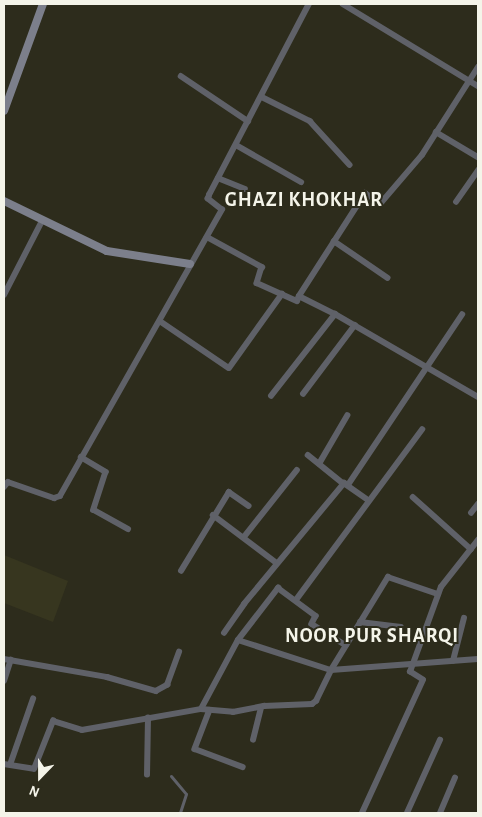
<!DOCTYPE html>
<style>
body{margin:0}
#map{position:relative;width:482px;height:817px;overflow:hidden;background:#2d2c1c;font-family:"Alegreya Sans",sans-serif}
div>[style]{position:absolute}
.built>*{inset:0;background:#37361f}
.lane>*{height:3px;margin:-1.5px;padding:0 1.5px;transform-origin:1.5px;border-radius:1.5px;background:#5f6168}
.street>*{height:5.5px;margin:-2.75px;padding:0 2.75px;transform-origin:2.75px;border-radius:2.75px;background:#5f6168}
.secondary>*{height:8px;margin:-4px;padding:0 4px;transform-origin:4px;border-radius:4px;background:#7c7f8b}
span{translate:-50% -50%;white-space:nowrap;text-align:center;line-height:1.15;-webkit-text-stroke:4px #2d2c1c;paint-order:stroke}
.district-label{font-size:20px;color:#f4f4e9;font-weight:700;letter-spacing:1px}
.frame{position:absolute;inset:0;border:5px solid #f4f4e9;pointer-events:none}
.north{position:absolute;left:15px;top:752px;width:50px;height:50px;-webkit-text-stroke:4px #2d2c1c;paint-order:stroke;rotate:202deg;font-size:14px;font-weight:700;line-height:20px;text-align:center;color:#f4f4e9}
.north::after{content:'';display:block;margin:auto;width:18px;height:22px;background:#f4f4e9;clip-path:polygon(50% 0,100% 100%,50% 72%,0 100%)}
</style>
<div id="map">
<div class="built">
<i style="clip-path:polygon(4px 555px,68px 581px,53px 622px,4px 603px)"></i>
</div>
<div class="lane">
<i style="left:171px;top:776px;width:23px;rotate:50deg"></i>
<i style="left:186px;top:794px;width:20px;rotate:108deg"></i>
</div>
<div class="street">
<i style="left:343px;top:4px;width:158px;rotate:31.3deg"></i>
<i style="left:181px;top:76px;width:81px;rotate:33.9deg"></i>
<i style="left:262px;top:97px;width:54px;rotate:26.6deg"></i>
<i style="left:310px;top:121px;width:59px;rotate:47.7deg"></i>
<i style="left:436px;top:132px;width:49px;rotate:30.8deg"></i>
<i style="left:236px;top:145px;width:75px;rotate:29.6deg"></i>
<i style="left:218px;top:178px;width:29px;rotate:22deg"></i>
<i style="left:456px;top:202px;width:39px;rotate:-55deg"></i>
<i style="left:207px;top:237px;width:63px;rotate:28.6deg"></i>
<i style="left:262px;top:267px;width:17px;rotate:107deg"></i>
<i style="left:257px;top:283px;width:44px;rotate:24.2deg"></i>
<i style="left:297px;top:301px;width:5px;rotate:-68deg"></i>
<i style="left:299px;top:296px;width:40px;rotate:26.6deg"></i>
<i style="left:335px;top:314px;width:165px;rotate:30.1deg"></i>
<i style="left:334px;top:241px;width:65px;rotate:34.4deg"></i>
<i style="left:4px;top:295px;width:83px;rotate:-62.8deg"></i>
<i style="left:299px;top:296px;width:122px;rotate:-57.3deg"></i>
<i style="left:365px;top:193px;width:19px;rotate:32deg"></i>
<i style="left:381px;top:203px;width:63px;rotate:-49.5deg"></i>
<i style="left:422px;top:155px;width:104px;rotate:-57.5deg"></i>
<i style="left:160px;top:321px;width:83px;rotate:34.3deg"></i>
<i style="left:229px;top:368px;width:91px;rotate:-54.4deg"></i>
<i style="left:303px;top:394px;width:86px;rotate:-53deg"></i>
<i style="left:271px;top:396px;width:104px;rotate:-52deg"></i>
<i style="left:308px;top:455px;width:46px;rotate:38.9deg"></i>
<i style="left:81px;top:457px;width:29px;rotate:31deg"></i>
<i style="left:106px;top:472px;width:40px;rotate:108deg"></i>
<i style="left:94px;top:510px;width:39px;rotate:29deg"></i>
<i style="left:319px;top:464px;width:56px;rotate:-59.7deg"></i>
<i style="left:348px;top:485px;width:205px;rotate:-56.2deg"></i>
<i style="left:4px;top:487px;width:6px;rotate:-51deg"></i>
<i style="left:8px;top:482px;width:49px;rotate:19.2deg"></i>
<i style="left:54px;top:498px;width:6px;rotate:-18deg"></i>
<i style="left:60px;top:496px;width:329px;rotate:-60.5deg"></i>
<i style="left:222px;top:210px;width:18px;rotate:-142deg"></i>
<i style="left:208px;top:199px;width:4px;rotate:-76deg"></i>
<i style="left:209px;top:195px;width:216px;rotate:-62.4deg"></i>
<i style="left:413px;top:497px;width:78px;rotate:41.9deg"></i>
<i style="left:471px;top:513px;width:11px;rotate:-52deg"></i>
<i style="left:213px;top:515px;width:80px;rotate:36.9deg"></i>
<i style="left:244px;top:537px;width:85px;rotate:-51.7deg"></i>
<i style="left:181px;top:571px;width:92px;rotate:-58.7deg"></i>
<i style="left:229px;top:492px;width:24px;rotate:35deg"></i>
<i style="left:296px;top:600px;width:212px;rotate:-53.5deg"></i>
<i style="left:360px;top:622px;width:41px;rotate:7deg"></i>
<i style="left:224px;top:633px;width:35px;rotate:-55deg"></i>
<i style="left:244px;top:604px;width:157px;rotate:-50.4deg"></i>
<i style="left:344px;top:483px;width:29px;rotate:35deg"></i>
<i style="left:238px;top:640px;width:98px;rotate:17.9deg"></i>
<i style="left:331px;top:670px;width:109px;rotate:-58.5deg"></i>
<i style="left:388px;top:577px;width:53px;rotate:18.8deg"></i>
<i style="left:4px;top:659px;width:105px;rotate:9.9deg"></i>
<i style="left:107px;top:677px;width:51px;rotate:15.9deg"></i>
<i style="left:156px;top:691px;width:13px;rotate:-29deg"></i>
<i style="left:167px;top:685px;width:35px;rotate:-70deg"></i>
<i style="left:453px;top:661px;width:44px;rotate:-75.7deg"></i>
<i style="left:4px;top:681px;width:22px;rotate:-72deg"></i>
<i style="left:201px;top:709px;width:78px;rotate:-61.8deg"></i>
<i style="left:238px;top:640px;width:66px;rotate:-52.4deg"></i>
<i style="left:278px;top:588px;width:47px;rotate:36.4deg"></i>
<i style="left:316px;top:616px;width:9px;rotate:117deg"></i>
<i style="left:312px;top:624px;width:40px;rotate:32deg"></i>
<i style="left:210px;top:710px;width:42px;rotate:111deg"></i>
<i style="left:195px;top:749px;width:51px;rotate:20.6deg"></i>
<i style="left:253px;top:740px;width:33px;rotate:-76deg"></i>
<i style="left:4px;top:764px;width:30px;rotate:9deg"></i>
<i style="left:34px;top:769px;width:52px;rotate:-68.4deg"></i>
<i style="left:53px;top:721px;width:30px;rotate:17deg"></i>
<i style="left:82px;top:730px;width:121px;rotate:-10deg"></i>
<i style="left:201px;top:709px;width:32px;rotate:5deg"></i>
<i style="left:233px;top:712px;width:32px;rotate:-11deg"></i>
<i style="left:264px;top:706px;width:48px;rotate:-2.4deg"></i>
<i style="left:312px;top:704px;width:5px;rotate:-37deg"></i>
<i style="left:316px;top:701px;width:34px;rotate:-64deg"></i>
<i style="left:331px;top:670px;width:147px;rotate:-4.3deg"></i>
<i style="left:10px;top:765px;width:70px;rotate:-70.8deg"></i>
<i style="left:147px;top:775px;width:57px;rotate:-89deg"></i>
<i style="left:362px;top:813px;width:146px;rotate:-65.4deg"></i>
<i style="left:423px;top:680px;width:15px;rotate:-148deg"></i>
<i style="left:410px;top:672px;width:90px;rotate:-70deg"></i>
<i style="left:441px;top:587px;width:60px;rotate:-51.8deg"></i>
<i style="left:407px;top:813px;width:80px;rotate:-65.7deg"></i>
<i style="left:440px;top:813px;width:38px;rotate:-67deg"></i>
</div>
<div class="secondary">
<i style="left:4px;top:111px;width:114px;rotate:-70deg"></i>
<i style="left:4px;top:201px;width:114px;rotate:25.9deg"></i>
<i style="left:107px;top:251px;width:84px;rotate:8.9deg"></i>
</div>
<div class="district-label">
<span style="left:304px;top:200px">GHAZI KHOKHAR</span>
<span style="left:372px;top:636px">NOOR PUR SHARQI</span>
</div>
<div class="frame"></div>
<div class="north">N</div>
</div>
